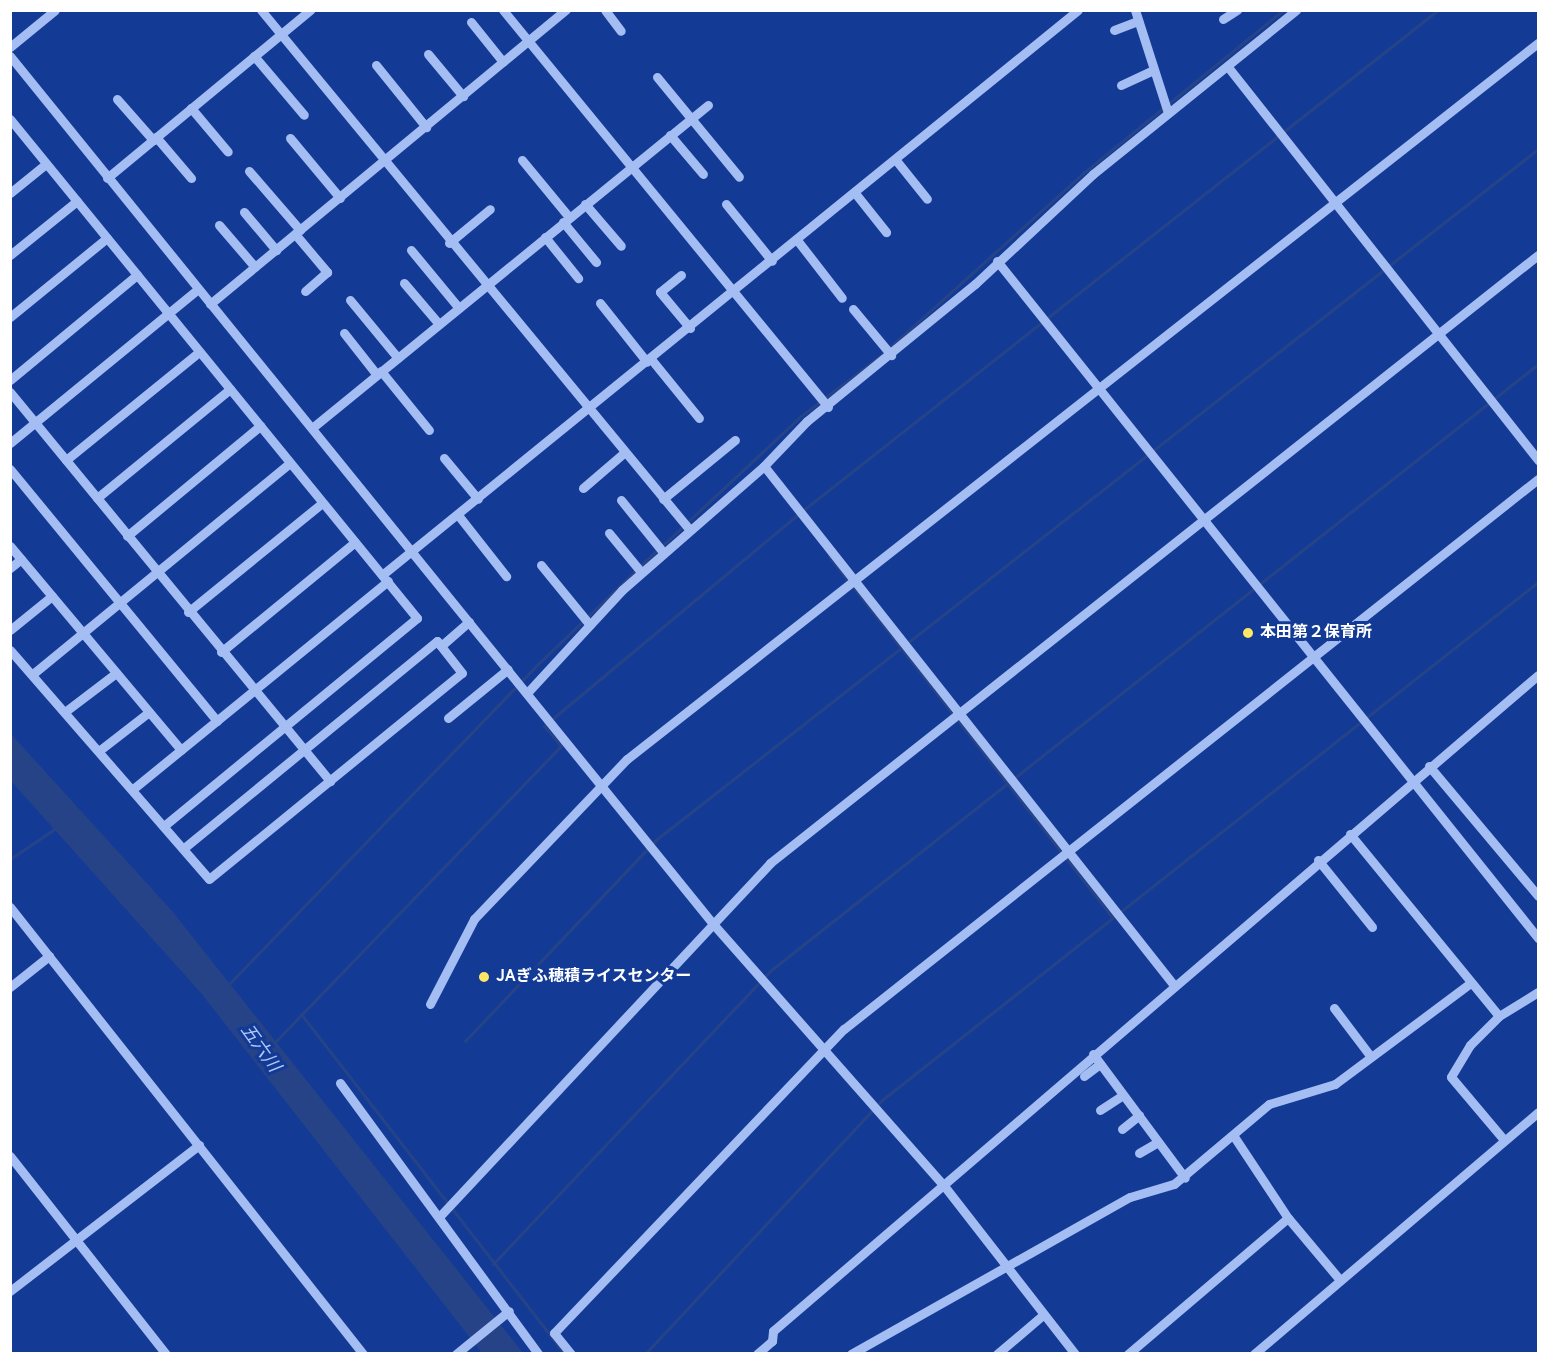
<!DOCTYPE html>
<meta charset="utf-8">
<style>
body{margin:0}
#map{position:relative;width:1549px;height:1364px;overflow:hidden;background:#133b96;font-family:Overpass,"Noto Sans JP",sans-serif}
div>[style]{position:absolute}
.water>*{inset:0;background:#264388}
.stream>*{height:3px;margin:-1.5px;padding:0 1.5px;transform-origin:1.5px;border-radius:1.5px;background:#264388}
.minor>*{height:9px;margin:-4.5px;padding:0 4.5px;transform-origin:4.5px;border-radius:4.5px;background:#a4bdf3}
.dots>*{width:16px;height:16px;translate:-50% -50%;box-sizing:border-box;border:3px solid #133b96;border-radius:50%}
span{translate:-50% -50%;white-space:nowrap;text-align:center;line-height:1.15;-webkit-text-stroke:6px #133b96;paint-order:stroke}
.poi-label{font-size:16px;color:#fff;font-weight:700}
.left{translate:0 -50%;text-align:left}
.water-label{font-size:18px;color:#b0c8f9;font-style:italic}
.frame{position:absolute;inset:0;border:12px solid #fff;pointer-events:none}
</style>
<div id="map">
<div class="water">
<i style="clip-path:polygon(10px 733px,172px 911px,523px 1353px,482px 1353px,201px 993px,11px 781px)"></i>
</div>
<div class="stream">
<i style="left:664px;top:544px;width:187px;rotate:-43.1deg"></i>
<i style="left:801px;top:416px;width:99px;rotate:-37.2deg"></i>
<i style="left:880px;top:356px;width:272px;rotate:-42deg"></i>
<i style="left:1082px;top:174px;width:259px;rotate:-39.2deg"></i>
<i style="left:829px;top:556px;width:460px;rotate:51.9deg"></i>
<i style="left:10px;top:859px;width:55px;rotate:-34deg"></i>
<i style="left:228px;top:985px;width:445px;rotate:-46deg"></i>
<i style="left:537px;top:665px;width:165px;rotate:-43.8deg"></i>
<i style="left:301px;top:1014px;width:430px;rotate:52.2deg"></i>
<i style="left:465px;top:1041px;width:279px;rotate:-46.5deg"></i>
<i style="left:657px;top:839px;width:1119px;rotate:-38.07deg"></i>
<i style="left:275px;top:1042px;width:412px;rotate:-46deg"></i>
<i style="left:561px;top:746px;width:26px;rotate:-130deg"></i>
<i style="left:544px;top:726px;width:17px;rotate:-40deg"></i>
<i style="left:557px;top:715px;width:312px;rotate:-39.8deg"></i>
<i style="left:797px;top:515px;width:816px;rotate:-38.23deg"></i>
<i style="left:493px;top:1264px;width:403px;rotate:-46.6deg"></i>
<i style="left:770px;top:971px;width:979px;rotate:-38.32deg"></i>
<i style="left:645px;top:1354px;width:347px;rotate:-47deg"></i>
<i style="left:882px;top:1100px;width:836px;rotate:-38.3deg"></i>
</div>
<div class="minor">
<i style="left:261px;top:10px;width:673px;rotate:50.49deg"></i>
<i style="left:503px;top:10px;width:513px;rotate:50.69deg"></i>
<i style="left:605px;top:10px;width:26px;rotate:53deg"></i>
<i style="left:1135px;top:10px;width:108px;rotate:72.2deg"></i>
<i style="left:1223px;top:19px;width:17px;rotate:-33deg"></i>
<i style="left:471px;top:22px;width:51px;rotate:51.3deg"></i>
<i style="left:1114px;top:30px;width:26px;rotate:-21deg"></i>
<i style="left:10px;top:47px;width:58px;rotate:-39.4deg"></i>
<i style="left:428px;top:54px;width:55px;rotate:50.2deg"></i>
<i style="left:10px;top:56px;width:1118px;rotate:50.99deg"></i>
<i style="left:714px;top:925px;width:349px;rotate:48.6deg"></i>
<i style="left:945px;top:1187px;width:212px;rotate:52.1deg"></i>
<i style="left:254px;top:56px;width:77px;rotate:49.7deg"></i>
<i style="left:376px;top:65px;width:80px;rotate:51.1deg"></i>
<i style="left:1228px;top:67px;width:501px;rotate:51.73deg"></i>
<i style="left:657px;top:77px;width:129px;rotate:50.6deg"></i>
<i style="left:1121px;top:85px;width:33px;rotate:-25deg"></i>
<i style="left:117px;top:99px;width:55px;rotate:48.7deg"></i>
<i style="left:191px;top:108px;width:57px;rotate:49.9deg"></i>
<i style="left:10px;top:119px;width:644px;rotate:50.8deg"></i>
<i style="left:417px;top:618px;width:328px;rotate:140.6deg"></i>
<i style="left:670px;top:135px;width:51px;rotate:49.8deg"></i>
<i style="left:156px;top:137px;width:54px;rotate:49.5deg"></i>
<i style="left:290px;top:138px;width:78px;rotate:50.2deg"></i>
<i style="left:895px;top:159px;width:51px;rotate:51.3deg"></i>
<i style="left:522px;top:160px;width:74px;rotate:50.5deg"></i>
<i style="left:249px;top:171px;width:78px;rotate:49.2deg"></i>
<i style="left:107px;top:178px;width:264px;rotate:-39.6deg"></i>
<i style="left:10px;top:193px;width:46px;rotate:-38.9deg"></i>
<i style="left:855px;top:193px;width:50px;rotate:51.5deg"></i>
<i style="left:585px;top:204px;width:55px;rotate:49.4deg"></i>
<i style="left:726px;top:204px;width:73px;rotate:51.1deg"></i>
<i style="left:244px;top:212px;width:50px;rotate:49.9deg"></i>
<i style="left:563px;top:222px;width:52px;rotate:50.5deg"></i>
<i style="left:219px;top:225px;width:55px;rotate:49.4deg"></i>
<i style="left:295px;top:234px;width:50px;rotate:49.9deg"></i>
<i style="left:327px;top:272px;width:29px;rotate:139deg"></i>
<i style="left:545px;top:237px;width:53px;rotate:51.2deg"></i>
<i style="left:797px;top:240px;width:73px;rotate:52.2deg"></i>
<i style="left:449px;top:243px;width:53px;rotate:-39.7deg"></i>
<i style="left:411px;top:250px;width:75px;rotate:50.4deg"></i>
<i style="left:10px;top:255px;width:86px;rotate:-38.9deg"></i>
<i style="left:997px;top:261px;width:867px;rotate:51.37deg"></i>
<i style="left:681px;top:275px;width:27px;rotate:141deg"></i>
<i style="left:660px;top:292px;width:47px;rotate:50.2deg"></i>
<i style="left:404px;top:283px;width:54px;rotate:49.5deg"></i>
<i style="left:350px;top:300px;width:75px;rotate:50.4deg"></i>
<i style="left:600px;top:303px;width:75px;rotate:51.5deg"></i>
<i style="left:210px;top:304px;width:462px;rotate:-39.6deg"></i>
<i style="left:853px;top:309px;width:60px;rotate:50.4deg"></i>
<i style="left:10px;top:317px;width:125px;rotate:-39.2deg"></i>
<i style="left:344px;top:333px;width:53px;rotate:51.8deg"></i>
<i style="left:651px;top:359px;width:76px;rotate:50.9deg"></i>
<i style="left:381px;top:371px;width:76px;rotate:50.9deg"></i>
<i style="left:10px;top:380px;width:165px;rotate:-39.6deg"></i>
<i style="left:10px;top:392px;width:504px;rotate:50.56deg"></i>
<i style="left:312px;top:428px;width:511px;rotate:-39.2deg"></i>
<i style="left:10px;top:443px;width:243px;rotate:-39.3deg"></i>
<i style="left:444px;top:458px;width:53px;rotate:50.3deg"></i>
<i style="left:66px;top:460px;width:171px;rotate:-39.1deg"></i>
<i style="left:764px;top:466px;width:660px;rotate:51.71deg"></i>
<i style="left:10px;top:469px;width:326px;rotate:50.6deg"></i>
<i style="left:583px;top:488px;width:55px;rotate:-40.6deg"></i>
<i style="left:97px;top:498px;width:172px;rotate:-39.3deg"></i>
<i style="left:663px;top:499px;width:93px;rotate:-39.3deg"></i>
<i style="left:621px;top:500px;width:67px;rotate:51.1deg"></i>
<i style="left:458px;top:515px;width:78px;rotate:51.8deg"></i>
<i style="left:609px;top:533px;width:50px;rotate:50.6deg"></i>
<i style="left:127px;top:536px;width:173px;rotate:-39.6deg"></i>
<i style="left:10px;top:546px;width:266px;rotate:50deg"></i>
<i style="left:541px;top:565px;width:77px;rotate:50.8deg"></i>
<i style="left:10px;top:568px;width:14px;rotate:-39deg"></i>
<i style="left:382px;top:575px;width:896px;rotate:-39.07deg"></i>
<i style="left:188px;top:612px;width:173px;rotate:-39.1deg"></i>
<i style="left:10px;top:630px;width:54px;rotate:-39deg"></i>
<i style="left:10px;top:650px;width:303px;rotate:49deg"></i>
<i style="left:209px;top:879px;width:326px;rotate:-39.2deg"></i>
<i style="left:462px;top:673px;width:34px;rotate:-128deg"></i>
<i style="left:221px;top:652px;width:173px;rotate:-39.4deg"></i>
<i style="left:34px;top:673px;width:331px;rotate:-39.4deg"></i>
<i style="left:527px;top:693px;width:140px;rotate:-47.3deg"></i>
<i style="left:622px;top:590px;width:189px;rotate:-41.1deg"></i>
<i style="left:764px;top:466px;width:62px;rotate:-46.3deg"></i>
<i style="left:807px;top:421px;width:217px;rotate:-39.2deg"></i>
<i style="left:975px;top:284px;width:161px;rotate:-43deg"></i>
<i style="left:1093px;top:174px;width:261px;rotate:-38.9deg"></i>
<i style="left:66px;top:711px;width:63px;rotate:-37.2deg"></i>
<i style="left:448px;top:718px;width:77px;rotate:-39.2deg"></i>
<i style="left:100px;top:750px;width:62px;rotate:-37.8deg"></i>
<i style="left:1429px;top:766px;width:170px;rotate:50deg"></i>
<i style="left:133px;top:789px;width:329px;rotate:-39.2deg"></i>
<i style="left:1350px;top:834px;width:235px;rotate:50.7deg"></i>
<i style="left:1499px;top:1016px;width:46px;rotate:-31.6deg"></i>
<i style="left:184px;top:848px;width:327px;rotate:-39.3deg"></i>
<i style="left:437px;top:641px;width:6px;rotate:51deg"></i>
<i style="left:441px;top:646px;width:37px;rotate:-41deg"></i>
<i style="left:1318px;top:860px;width:86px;rotate:51.1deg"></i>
<i style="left:10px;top:907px;width:570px;rotate:51.7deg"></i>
<i style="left:10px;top:987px;width:50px;rotate:-38.5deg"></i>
<i style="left:430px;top:1004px;width:96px;rotate:-62.6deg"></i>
<i style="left:474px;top:919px;width:221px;rotate:-46.3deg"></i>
<i style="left:627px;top:759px;width:1159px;rotate:-38.17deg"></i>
<i style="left:1334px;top:1008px;width:61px;rotate:52.9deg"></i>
<i style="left:1499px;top:1016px;width:41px;rotate:135deg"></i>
<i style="left:1470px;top:1045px;width:37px;rotate:121deg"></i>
<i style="left:1451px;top:1077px;width:82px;rotate:49.9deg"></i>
<i style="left:1093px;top:1054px;width:154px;rotate:53.4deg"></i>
<i style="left:1084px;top:1076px;width:20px;rotate:-37deg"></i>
<i style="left:340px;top:1083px;width:336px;rotate:53.8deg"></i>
<i style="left:1100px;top:1110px;width:27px;rotate:-33deg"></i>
<i style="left:1122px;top:1129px;width:22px;rotate:-39deg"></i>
<i style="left:1233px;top:1135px;width:100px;rotate:56.5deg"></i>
<i style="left:1288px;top:1218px;width:81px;rotate:50deg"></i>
<i style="left:1139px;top:1153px;width:22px;rotate:-30deg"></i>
<i style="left:10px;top:1156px;width:252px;rotate:51.8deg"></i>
<i style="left:439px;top:1217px;width:485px;rotate:-46.9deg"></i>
<i style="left:770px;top:863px;width:980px;rotate:-38.37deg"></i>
<i style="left:10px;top:1291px;width:239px;rotate:-37.7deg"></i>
<i style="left:456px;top:1354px;width:68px;rotate:-39.1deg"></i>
<i style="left:571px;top:1354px;width:27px;rotate:-129deg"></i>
<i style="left:554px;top:1333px;width:420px;rotate:-46.4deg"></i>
<i style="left:844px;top:1029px;width:886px;rotate:-38.4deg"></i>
<i style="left:757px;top:1354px;width:20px;rotate:-41deg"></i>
<i style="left:772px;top:1341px;width:10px;rotate:-84deg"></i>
<i style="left:773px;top:1331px;width:1008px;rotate:-40.61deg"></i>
<i style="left:851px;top:1354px;width:320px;rotate:-29.4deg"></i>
<i style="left:1130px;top:1197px;width:46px;rotate:-16.5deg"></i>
<i style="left:1174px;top:1184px;width:124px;rotate:-40.1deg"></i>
<i style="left:1269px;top:1104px;width:69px;rotate:-16.9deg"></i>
<i style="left:1335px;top:1084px;width:167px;rotate:-36.7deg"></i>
<i style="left:997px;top:1354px;width:60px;rotate:-40.3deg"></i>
<i style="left:1128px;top:1354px;width:210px;rotate:-40.4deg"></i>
<i style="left:1254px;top:1354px;width:373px;rotate:-40.4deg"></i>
</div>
<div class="dots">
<i style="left:1248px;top:633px;background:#ffe765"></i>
<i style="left:484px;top:977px;background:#ffe765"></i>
</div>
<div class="poi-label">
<span class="left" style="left:1260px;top:633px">本田第２保育所</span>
<span class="left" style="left:496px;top:977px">JAぎふ穂積ライスセンター</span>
</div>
<div class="water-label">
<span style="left:259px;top:1049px;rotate:54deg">五六川</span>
</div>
<div class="frame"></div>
</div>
